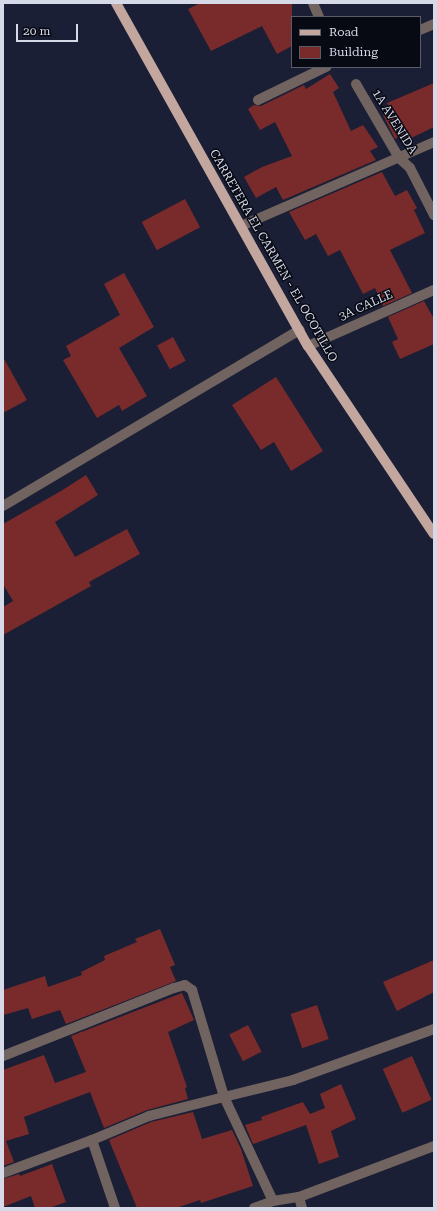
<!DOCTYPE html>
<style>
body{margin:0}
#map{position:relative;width:437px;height:1211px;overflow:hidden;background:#1b1f35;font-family:"Roboto Serif",serif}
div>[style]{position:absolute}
.building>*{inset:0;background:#792a2a;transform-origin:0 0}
.minor>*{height:10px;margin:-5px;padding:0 5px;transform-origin:5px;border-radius:5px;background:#71635f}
.major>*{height:10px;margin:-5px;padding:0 5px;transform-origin:5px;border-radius:5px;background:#c3a69d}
span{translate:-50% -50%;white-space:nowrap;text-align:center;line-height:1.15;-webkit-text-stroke:3px #080a13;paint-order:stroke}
.street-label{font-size:12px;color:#d5d9e8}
.frame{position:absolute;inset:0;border:4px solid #d5d9e8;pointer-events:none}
.legend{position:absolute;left:291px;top:16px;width:130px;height:52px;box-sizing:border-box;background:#080a13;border:1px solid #5a5d68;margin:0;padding:5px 7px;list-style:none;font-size:12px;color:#d5d9e8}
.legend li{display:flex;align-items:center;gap:8px;height:20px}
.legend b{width:20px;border:1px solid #5a5d68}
.scale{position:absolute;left:16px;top:24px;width:62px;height:18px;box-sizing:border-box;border:2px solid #d5d9e8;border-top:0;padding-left:5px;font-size:12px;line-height:14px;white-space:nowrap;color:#d5d9e8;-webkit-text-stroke:3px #080a13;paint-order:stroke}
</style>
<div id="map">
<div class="building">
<i style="clip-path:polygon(200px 3px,292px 3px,292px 46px,277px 54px,262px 26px,211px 51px,188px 9px)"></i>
<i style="clip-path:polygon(330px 74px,339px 88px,333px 92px,351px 131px,363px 125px,378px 147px,370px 151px,376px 160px,283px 200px,276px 187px,256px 198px,244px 177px,262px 167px,292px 156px,275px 122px,260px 130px,248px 109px,254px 105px,261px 106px,304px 85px,306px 89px)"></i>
<i style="clip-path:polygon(434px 83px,434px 127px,405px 141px,402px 135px,395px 139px,383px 115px,391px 112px,387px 103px)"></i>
<i style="clip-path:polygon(382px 172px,395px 196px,407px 190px,417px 208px,414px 210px,425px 233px,390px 250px,412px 293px,383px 306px,375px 288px,363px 294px,340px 250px,328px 256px,316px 234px,305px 240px,289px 212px)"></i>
<i style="left:185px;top:199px;width:32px;height:49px;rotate:62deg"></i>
<i style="clip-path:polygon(124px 273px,154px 327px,119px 348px,147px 396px,122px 411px,119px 405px,97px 418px,63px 360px,71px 356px,66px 346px,120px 315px,104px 284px)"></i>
<i style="clip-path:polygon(424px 301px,434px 319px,434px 344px,400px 359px,392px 342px,398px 339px,388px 317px)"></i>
<i style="left:173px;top:337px;width:27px;height:18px;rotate:62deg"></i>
<i style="clip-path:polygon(3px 357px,27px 400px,3px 413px)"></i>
<i style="clip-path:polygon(276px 377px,323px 451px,291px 471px,274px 442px,261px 450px,232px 405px)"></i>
<i style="clip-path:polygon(86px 475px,98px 495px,55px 522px,75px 557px,127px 529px,140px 554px,89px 582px,91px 586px,3px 635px,3px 607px,13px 601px,3px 584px,3px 524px,61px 491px)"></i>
<i style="clip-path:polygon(160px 929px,175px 965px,170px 967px,176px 981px,66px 1024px,60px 1010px,32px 1019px,28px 1008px,3px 1015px,3px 990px,45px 976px,48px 987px,82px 975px,81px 972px,105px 960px,104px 956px,137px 942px,135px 939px)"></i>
<i style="clip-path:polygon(434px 960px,434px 992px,397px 1011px,383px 982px)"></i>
<i style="clip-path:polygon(182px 993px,194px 1020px,168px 1032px,187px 1087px,185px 1088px,188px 1099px,147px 1110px,104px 1128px,90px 1092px,24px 1117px,29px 1134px,6px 1141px,14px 1162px,3px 1166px,3px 1070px,44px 1055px,55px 1083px,86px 1072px,71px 1036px)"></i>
<i style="left:317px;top:1005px;width:36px;height:28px;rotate:71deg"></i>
<i style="left:248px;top:1025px;width:30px;height:21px;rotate:63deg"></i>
<i style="left:412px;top:1056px;width:48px;height:32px;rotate:66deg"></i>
<i style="clip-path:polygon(341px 1084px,356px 1119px,331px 1131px,339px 1157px,319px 1164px,306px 1125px,253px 1144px,245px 1125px,262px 1120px,261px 1117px,303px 1102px,310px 1114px,325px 1108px,320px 1094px)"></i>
<i style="clip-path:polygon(193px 1112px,202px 1139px,232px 1130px,241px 1149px,253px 1186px,201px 1203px,200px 1200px,176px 1208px,137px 1208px,109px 1140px,151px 1122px)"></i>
<i style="clip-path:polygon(52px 1164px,66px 1202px,49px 1208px,35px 1208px,31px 1196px,3px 1207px,3px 1179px,19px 1174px,20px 1176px)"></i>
</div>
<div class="minor">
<i style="left:313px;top:3px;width:15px;rotate:67deg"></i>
<i style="left:420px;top:30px;width:15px;rotate:-23deg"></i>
<i style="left:356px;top:84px;width:86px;rotate:59.8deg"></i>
<i style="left:399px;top:158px;width:15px;rotate:42deg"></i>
<i style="left:410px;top:168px;width:53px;rotate:62.9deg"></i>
<i style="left:258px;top:100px;width:76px;rotate:-25.9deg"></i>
<i style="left:241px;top:226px;width:210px;rotate:-23.5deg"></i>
<i style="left:308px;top:346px;width:138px;rotate:-24deg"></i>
<i style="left:3px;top:506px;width:345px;rotate:-30.7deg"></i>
<i style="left:3px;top:1056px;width:184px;rotate:-21.7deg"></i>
<i style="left:174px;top:988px;width:11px;rotate:-15deg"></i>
<i style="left:185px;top:985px;width:9px;rotate:36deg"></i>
<i style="left:192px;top:990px;width:112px;rotate:73.3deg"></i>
<i style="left:224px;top:1097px;width:77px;rotate:165.8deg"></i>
<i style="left:149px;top:1116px;width:62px;rotate:157.2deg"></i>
<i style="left:3px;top:1173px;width:95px;rotate:-20.3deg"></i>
<i style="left:92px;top:1140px;width:72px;rotate:71.3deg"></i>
<i style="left:299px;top:1197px;width:11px;rotate:75deg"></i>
<i style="left:273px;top:1201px;width:115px;rotate:-115.2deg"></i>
<i style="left:224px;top:1097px;width:71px;rotate:-13.8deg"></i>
<i style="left:293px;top:1080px;width:150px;rotate:-19.9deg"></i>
<i style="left:254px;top:1208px;width:20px;rotate:-20deg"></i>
<i style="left:273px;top:1201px;width:26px;rotate:-9deg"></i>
<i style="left:299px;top:1197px;width:144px;rotate:-20.7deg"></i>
</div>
<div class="major">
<i style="left:116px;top:3px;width:393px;rotate:60.8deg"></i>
<i style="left:308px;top:346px;width:226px;rotate:56.2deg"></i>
</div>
<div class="street-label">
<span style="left:394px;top:122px;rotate:58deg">1A AVENIDA</span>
<span style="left:273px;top:256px;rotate:60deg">CARRETERA EL CARMEN - EL OCOTILLO</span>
<span style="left:366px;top:306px;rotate:-24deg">3A CALLE</span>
</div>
<div class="frame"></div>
<ul class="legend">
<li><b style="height:5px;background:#c3a69d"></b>Road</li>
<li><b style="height:11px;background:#792a2a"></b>Building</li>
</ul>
<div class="scale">20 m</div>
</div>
